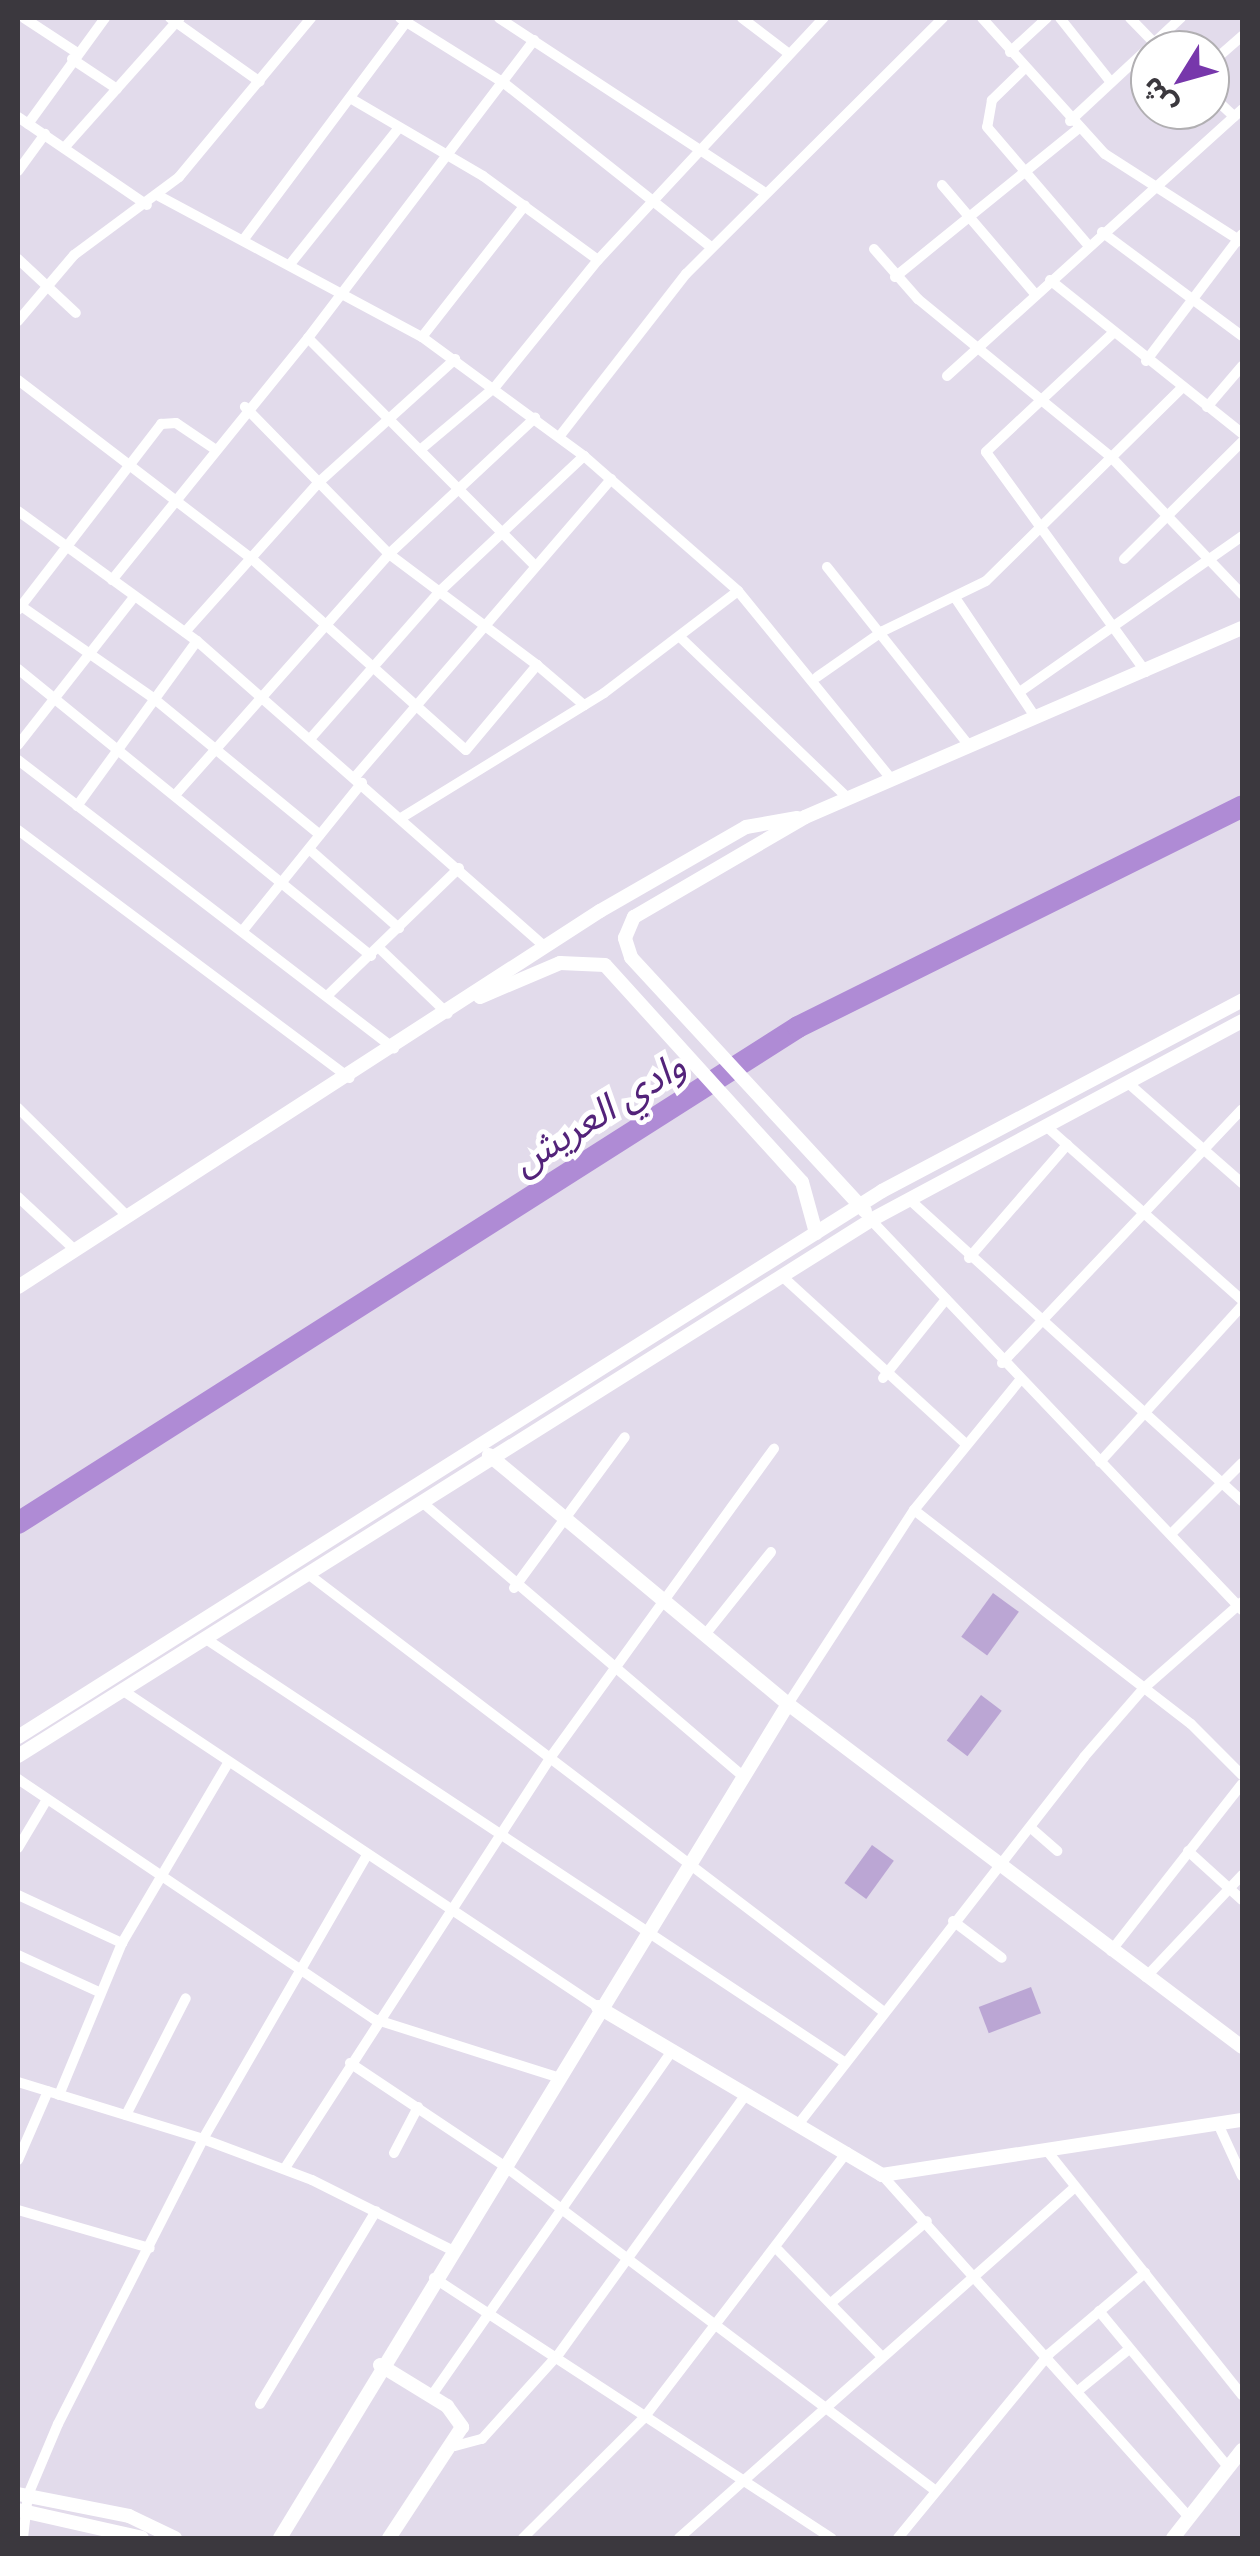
<!DOCTYPE html>
<meta charset="utf-8">
<style>
body{margin:0}
#map{position:relative;width:1260px;height:2556px;overflow:hidden;background:#e2dbeb;font-family:"Open Sans","Noto Sans Arabic",sans-serif}
div>[style]{position:absolute}
.green>*{inset:0;background:#bba6d4;transform-origin:0 0}
.river>*{height:22px;margin:-11px;padding:0 11px;transform-origin:11px;border-radius:11px;background:#af8bd5}
.street>*{height:10px;margin:-5px;padding:0 5px;transform-origin:5px;border-radius:5px;background:#fff}
.secondary>*{height:14px;margin:-7px;padding:0 7px;transform-origin:7px;border-radius:7px;background:#fff}
span{translate:-50% -50%;white-space:nowrap;text-align:center;line-height:1.15;-webkit-text-stroke:10px #fff;paint-order:stroke}
.water-label{font-size:38px;color:#53237a;font-style:italic}
.frame{position:absolute;inset:0;border:20px solid #3b383e;pointer-events:none}
.north{position:absolute;left:1130px;top:30px;width:100px;height:100px;box-sizing:border-box;background:#fff;border:2px solid #b1afb2;border-radius:50%;rotate:233deg;font-size:28px;font-weight:700;line-height:40px;text-align:center;color:#3b383e}
.north::after{content:'';display:block;margin:auto;width:35px;height:45px;background:#7737ab;clip-path:polygon(50% 0,100% 100%,50% 72%,0 100%)}
</style>
<div id="map">
<div class="green">
<i style="left:993px;top:1593px;width:32px;height:54px;rotate:36deg"></i>
<i style="left:981px;top:1695px;width:26px;height:57px;rotate:37deg"></i>
<i style="left:872px;top:1845px;width:27px;height:47px;rotate:36deg"></i>
<i style="left:1031px;top:1987px;width:28px;height:56px;rotate:69deg"></i>
</div>
<div class="river">
<i style="left:18px;top:1523px;width:924px;rotate:-32.45deg"></i>
<i style="left:798px;top:1027px;width:496px;rotate:-26.4deg"></i>
</div>
<div class="street">
<i style="left:24px;top:18px;width:62px;rotate:33.2deg"></i>
<i style="left:170px;top:18px;width:110px;rotate:35.4deg"></i>
<i style="left:400px;top:18px;width:123px;rotate:32deg"></i>
<i style="left:504px;top:83px;width:264px;rotate:38.4deg"></i>
<i style="left:499px;top:18px;width:315px;rotate:33.3deg"></i>
<i style="left:742px;top:18px;width:58px;rotate:37.3deg"></i>
<i style="left:982px;top:18px;width:183px;rotate:47.9deg"></i>
<i style="left:1105px;top:154px;width:163px;rotate:32.7deg"></i>
<i style="left:1060px;top:18px;width:80px;rotate:51.6deg"></i>
<i style="left:1130px;top:18px;width:45px;rotate:45.9deg"></i>
<i style="left:1010px;top:52px;width:50px;rotate:-42.6deg"></i>
<i style="left:72px;top:59px;width:54px;rotate:33.7deg"></i>
<i style="left:1210px;top:64px;width:43px;rotate:-41.2deg"></i>
<i style="left:1024px;top:69px;width:45px;rotate:135.9deg"></i>
<i style="left:992px;top:100px;width:27px;rotate:100deg"></i>
<i style="left:987px;top:127px;width:155px;rotate:49.4deg"></i>
<i style="left:1210px;top:94px;width:33px;rotate:43deg"></i>
<i style="left:350px;top:98px;width:154px;rotate:30.4deg"></i>
<i style="left:483px;top:176px;width:142px;rotate:36.1deg"></i>
<i style="left:18px;top:117px;width:156px;rotate:34.3deg"></i>
<i style="left:1070px;top:121px;width:151px;rotate:-42.9deg"></i>
<i style="left:28px;top:124px;width:131px;rotate:-54deg"></i>
<i style="left:64px;top:148px;width:174px;rotate:-48.3deg"></i>
<i style="left:18px;top:171px;width:46px;rotate:-53.9deg"></i>
<i style="left:942px;top:185px;width:143px;rotate:49.5deg"></i>
<i style="left:159px;top:196px;width:298px;rotate:28.2deg"></i>
<i style="left:422px;top:337px;width:201px;rotate:36.3deg"></i>
<i style="left:584px;top:456px;width:205px;rotate:41.2deg"></i>
<i style="left:738px;top:591px;width:244px;rotate:50.8deg"></i>
<i style="left:1102px;top:232px;width:174px;rotate:36.6deg"></i>
<i style="left:244px;top:239px;width:274px;rotate:-53.2deg"></i>
<i style="left:874px;top:249px;width:67px;rotate:48.7deg"></i>
<i style="left:918px;top:299px;width:249px;rotate:39.3deg"></i>
<i style="left:1111px;top:457px;width:190px;rotate:46.3deg"></i>
<i style="left:18px;top:259px;width:79px;rotate:43deg"></i>
<i style="left:291px;top:263px;width:171px;rotate:-51.4deg"></i>
<i style="left:895px;top:277px;width:235px;rotate:-39deg"></i>
<i style="left:1050px;top:280px;width:246px;rotate:38.6deg"></i>
<i style="left:18px;top:321px;width:87px;rotate:-49.7deg"></i>
<i style="left:74px;top:255px;width:131px;rotate:-36.6deg"></i>
<i style="left:179px;top:177px;width:207px;rotate:-50.3deg"></i>
<i style="left:1113px;top:333px;width:174px;rotate:136.9deg"></i>
<i style="left:986px;top:452px;width:272px;rotate:54deg"></i>
<i style="left:422px;top:337px;width:167px;rotate:-52deg"></i>
<i style="left:308px;top:338px;width:374px;rotate:-52.8deg"></i>
<i style="left:1146px;top:361px;width:159px;rotate:-52.9deg"></i>
<i style="left:947px;top:376px;width:398px;rotate:-42.1deg"></i>
<i style="left:18px;top:380px;width:293px;rotate:37.4deg"></i>
<i style="left:251px;top:558px;width:288px;rotate:41.8deg"></i>
<i style="left:466px;top:750px;width:111px;rotate:-50.1deg"></i>
<i style="left:537px;top:665px;width:185px;rotate:-143.1deg"></i>
<i style="left:389px;top:554px;width:206px;rotate:-134.4deg"></i>
<i style="left:1207px;top:407px;width:54px;rotate:-49.5deg"></i>
<i style="left:559px;top:437px;width:207px;rotate:-52.1deg"></i>
<i style="left:686px;top:274px;width:363px;rotate:-44.9deg"></i>
<i style="left:420px;top:450px;width:98px;rotate:-40deg"></i>
<i style="left:495px;top:387px;width:164px;rotate:-51deg"></i>
<i style="left:598px;top:260px;width:331px;rotate:-47deg"></i>
<i style="left:18px;top:511px;width:221px;rotate:36deg"></i>
<i style="left:197px;top:641px;width:462px;rotate:41.3deg"></i>
<i style="left:1124px;top:559px;width:166px;rotate:-44.8deg"></i>
<i style="left:827px;top:567px;width:230px;rotate:51.5deg"></i>
<i style="left:112px;top:580px;width:311px;rotate:-51deg"></i>
<i style="left:308px;top:338px;width:322px;rotate:45.1deg"></i>
<i style="left:956px;top:599px;width:143px;rotate:56.1deg"></i>
<i style="left:21px;top:606px;width:160px;rotate:34.8deg"></i>
<i style="left:152px;top:697px;width:217px;rotate:39.4deg"></i>
<i style="left:18px;top:610px;width:235px;rotate:-52.4deg"></i>
<i style="left:161px;top:424px;width:15px;rotate:-4deg"></i>
<i style="left:176px;top:423px;width:45px;rotate:34deg"></i>
<i style="left:185px;top:632px;width:200px;rotate:-48.2deg"></i>
<i style="left:318px;top:483px;width:185px;rotate:-42.1deg"></i>
<i style="left:682px;top:639px;width:231px;rotate:43.8deg"></i>
<i style="left:537px;top:665px;width:62px;rotate:40.4deg"></i>
<i style="left:18px;top:669px;width:455px;rotate:39.1deg"></i>
<i style="left:817px;top:677px;width:80px;rotate:-34.9deg"></i>
<i style="left:883px;top:631px;width:114px;rotate:-25.9deg"></i>
<i style="left:986px;top:581px;width:274px;rotate:-44.6deg"></i>
<i style="left:1021px;top:691px;width:270px;rotate:-35deg"></i>
<i style="left:310px;top:739px;width:196px;rotate:-48.7deg"></i>
<i style="left:439px;top:592px;width:199px;rotate:-43.2deg"></i>
<i style="left:18px;top:745px;width:189px;rotate:-51.9deg"></i>
<i style="left:18px;top:760px;width:474px;rotate:37.5deg"></i>
<i style="left:355px;top:777px;width:393px;rotate:-49.3deg"></i>
<i style="left:176px;top:794px;width:321px;rotate:-48.4deg"></i>
<i style="left:389px;top:554px;width:200px;rotate:-43deg"></i>
<i style="left:77px;top:806px;width:204px;rotate:-54deg"></i>
<i style="left:401px;top:818px;width:238px;rotate:-31.6deg"></i>
<i style="left:604px;top:693px;width:168px;rotate:-37.3deg"></i>
<i style="left:18px;top:830px;width:414px;rotate:36.8deg"></i>
<i style="left:309px;top:849px;width:120px;rotate:41.3deg"></i>
<i style="left:244px;top:929px;width:188px;rotate:-51.1deg"></i>
<i style="left:379px;top:948px;width:95px;rotate:43.7deg"></i>
<i style="left:329px;top:994px;width:181px;rotate:-44.1deg"></i>
<i style="left:1128px;top:1083px;width:152px;rotate:41.3deg"></i>
<i style="left:18px;top:1108px;width:155px;rotate:44.7deg"></i>
<i style="left:1047px;top:1127px;width:261px;rotate:41.6deg"></i>
<i style="left:18px;top:1197px;width:78px;rotate:42.9deg"></i>
<i style="left:910px;top:1200px;width:448px;rotate:42.2deg"></i>
<i style="left:871px;top:1220px;width:538px;rotate:46.43deg"></i>
<i style="left:969px;top:1258px;width:150px;rotate:-49.1deg"></i>
<i style="left:783px;top:1277px;width:245px;rotate:42.4deg"></i>
<i style="left:1002px;top:1363px;width:349px;rotate:-46.6deg"></i>
<i style="left:883px;top:1378px;width:101px;rotate:-51.4deg"></i>
<i style="left:1100px;top:1462px;width:211px;rotate:-47.7deg"></i>
<i style="left:423px;top:1503px;width:421px;rotate:40.5deg"></i>
<i style="left:914px;top:1510px;width:350px;rotate:37.7deg"></i>
<i style="left:1191px;top:1724px;width:72px;rotate:45deg"></i>
<i style="left:1171px;top:1534px;width:100px;rotate:-45deg"></i>
<i style="left:308px;top:1574px;width:724px;rotate:37.25deg"></i>
<i style="left:514px;top:1588px;width:187px;rotate:-53.7deg"></i>
<i style="left:708px;top:1631px;width:101px;rotate:-51.4deg"></i>
<i style="left:206px;top:1639px;width:765px;rotate:33.54deg"></i>
<i style="left:122px;top:1690px;width:572px;rotate:33.66deg"></i>
<i style="left:788px;top:1704px;width:231px;rotate:-57deg"></i>
<i style="left:914px;top:1510px;width:168px;rotate:-50.8deg"></i>
<i style="left:18px;top:1779px;width:429px;rotate:34deg"></i>
<i style="left:374px;top:2019px;width:192px;rotate:17.6deg"></i>
<i style="left:1031px;top:1828px;width:35px;rotate:41deg"></i>
<i style="left:18px;top:1848px;width:55px;rotate:-59.2deg"></i>
<i style="left:1188px;top:1851px;width:73px;rotate:42.2deg"></i>
<i style="left:18px;top:1895px;width:115px;rotate:24.8deg"></i>
<i style="left:953px;top:1921px;width:61px;rotate:37.1deg"></i>
<i style="left:1111px;top:1951px;width:212px;rotate:-51.9deg"></i>
<i style="left:18px;top:1955px;width:89px;rotate:24.6deg"></i>
<i style="left:1146px;top:1977px;width:140px;rotate:-46.7deg"></i>
<i style="left:350px;top:2063px;width:184px;rotate:33.7deg"></i>
<i style="left:503px;top:2165px;width:542px;rotate:36.98deg"></i>
<i style="left:18px;top:2082px;width:194px;rotate:17.1deg"></i>
<i style="left:203px;top:2139px;width:326px;rotate:-60deg"></i>
<i style="left:59px;top:2095px;width:165px;rotate:-67.5deg"></i>
<i style="left:122px;top:1943px;width:209px;rotate:-59.5deg"></i>
<i style="left:126px;top:2115px;width:131px;rotate:-62.9deg"></i>
<i style="left:797px;top:2126px;width:467px;rotate:-52.1deg"></i>
<i style="left:1084px;top:1757px;width:91px;rotate:-49deg"></i>
<i style="left:1144px;top:1688px;width:130px;rotate:-41.3deg"></i>
<i style="left:1219px;top:2126px;width:55px;rotate:65.3deg"></i>
<i style="left:1048px;top:2152px;width:311px;rotate:51.4deg"></i>
<i style="left:394px;top:2153px;width:52px;rotate:-62.4deg"></i>
<i style="left:18px;top:2160px;width:75px;rotate:-66.5deg"></i>
<i style="left:285px;top:2168px;width:488px;rotate:-57.1deg"></i>
<i style="left:550px;top:1758px;width:382px;rotate:-54.1deg"></i>
<i style="left:882px;top:2175px;width:461px;rotate:48.1deg"></i>
<i style="left:18px;top:2210px;width:137px;rotate:16.1deg"></i>
<i style="left:778px;top:2250px;width:148px;rotate:45.8deg"></i>
<i style="left:434px;top:2278px;width:475px;rotate:33.2deg"></i>
<i style="left:831px;top:2303px;width:126px;rotate:-40.5deg"></i>
<i style="left:1099px;top:2311px;width:204px;rotate:50.4deg"></i>
<i style="left:1079px;top:2390px;width:63px;rotate:-39.2deg"></i>
<i style="left:432px;top:2395px;width:418px;rotate:-55.1deg"></i>
<i style="left:260px;top:2404px;width:225px;rotate:-59deg"></i>
<i style="left:455px;top:2446px;width:28px;rotate:-15deg"></i>
<i style="left:482px;top:2439px;width:113px;rotate:-47.9deg"></i>
<i style="left:558px;top:2355px;width:319px;rotate:-54.2deg"></i>
<i style="left:23px;top:2538px;width:43px;rotate:-83.4deg"></i>
<i style="left:28px;top:2495px;width:77px;rotate:-67.1deg"></i>
<i style="left:58px;top:2424px;width:320px;rotate:-63deg"></i>
<i style="left:203px;top:2139px;width:116px;rotate:20.6deg"></i>
<i style="left:312px;top:2180px;width:154px;rotate:26.6deg"></i>
<i style="left:523px;top:2538px;width:169px;rotate:-44.8deg"></i>
<i style="left:643px;top:2419px;width:336px;rotate:-52.6deg"></i>
<i style="left:679px;top:2538px;width:528px;rotate:-41.54deg"></i>
<i style="left:898px;top:2538px;width:238px;rotate:-50.6deg"></i>
<i style="left:1049px;top:2354px;width:126px;rotate:-40.2deg"></i>
</div>
<div class="secondary">
<i style="left:480px;top:997px;width:87px;rotate:-23deg"></i>
<i style="left:560px;top:963px;width:45px;rotate:2.5deg"></i>
<i style="left:605px;top:965px;width:293px;rotate:47.8deg"></i>
<i style="left:802px;top:1182px;width:53px;rotate:74.6deg"></i>
<i style="left:865px;top:1211px;width:345px;rotate:-132.7deg"></i>
<i style="left:631px;top:957px;width:20px;rotate:-108deg"></i>
<i style="left:625px;top:938px;width:23px;rotate:-67deg"></i>
<i style="left:634px;top:917px;width:198px;rotate:-30.3deg"></i>
<i style="left:805px;top:817px;width:476px;rotate:-23.4deg"></i>
<i style="left:18px;top:1287px;width:693px;rotate:-32.86deg"></i>
<i style="left:600px;top:911px;width:168px;rotate:-29.9deg"></i>
<i style="left:746px;top:827px;width:52px;rotate:-10deg"></i>
<i style="left:489px;top:1455px;width:389px;rotate:39.8deg"></i>
<i style="left:788px;top:1704px;width:569px;rotate:37.07deg"></i>
<i style="left:18px;top:1737px;width:1022px;rotate:-32.29deg"></i>
<i style="left:882px;top:1191px;width:408px;rotate:-27.9deg"></i>
<i style="left:18px;top:1756px;width:1007px;rotate:-32.14deg"></i>
<i style="left:871px;top:1220px;width:421px;rotate:-28.2deg"></i>
<i style="left:598px;top:2007px;width:330px;rotate:30.6deg"></i>
<i style="left:882px;top:2175px;width:364px;rotate:-8.7deg"></i>
<i style="left:380px;top:2365px;width:79px;rotate:31.5deg"></i>
<i style="left:447px;top:2406px;width:26px;rotate:54deg"></i>
<i style="left:462px;top:2427px;width:133px;rotate:123.3deg"></i>
<i style="left:18px;top:2494px;width:113px;rotate:11.2deg"></i>
<i style="left:129px;top:2516px;width:51px;rotate:25.6deg"></i>
<i style="left:18px;top:2510px;width:127px;rotate:12.7deg"></i>
<i style="left:280px;top:2538px;width:977px;rotate:-58.65deg"></i>
<i style="left:1173px;top:2538px;width:112px;rotate:-51.9deg"></i>
</div>
<div class="water-label">
<span style="left:598px;top:1112px;rotate:-32deg">وادي العريش</span>
</div>
<div class="frame"></div>
<div class="north">ش</div>
</div>
